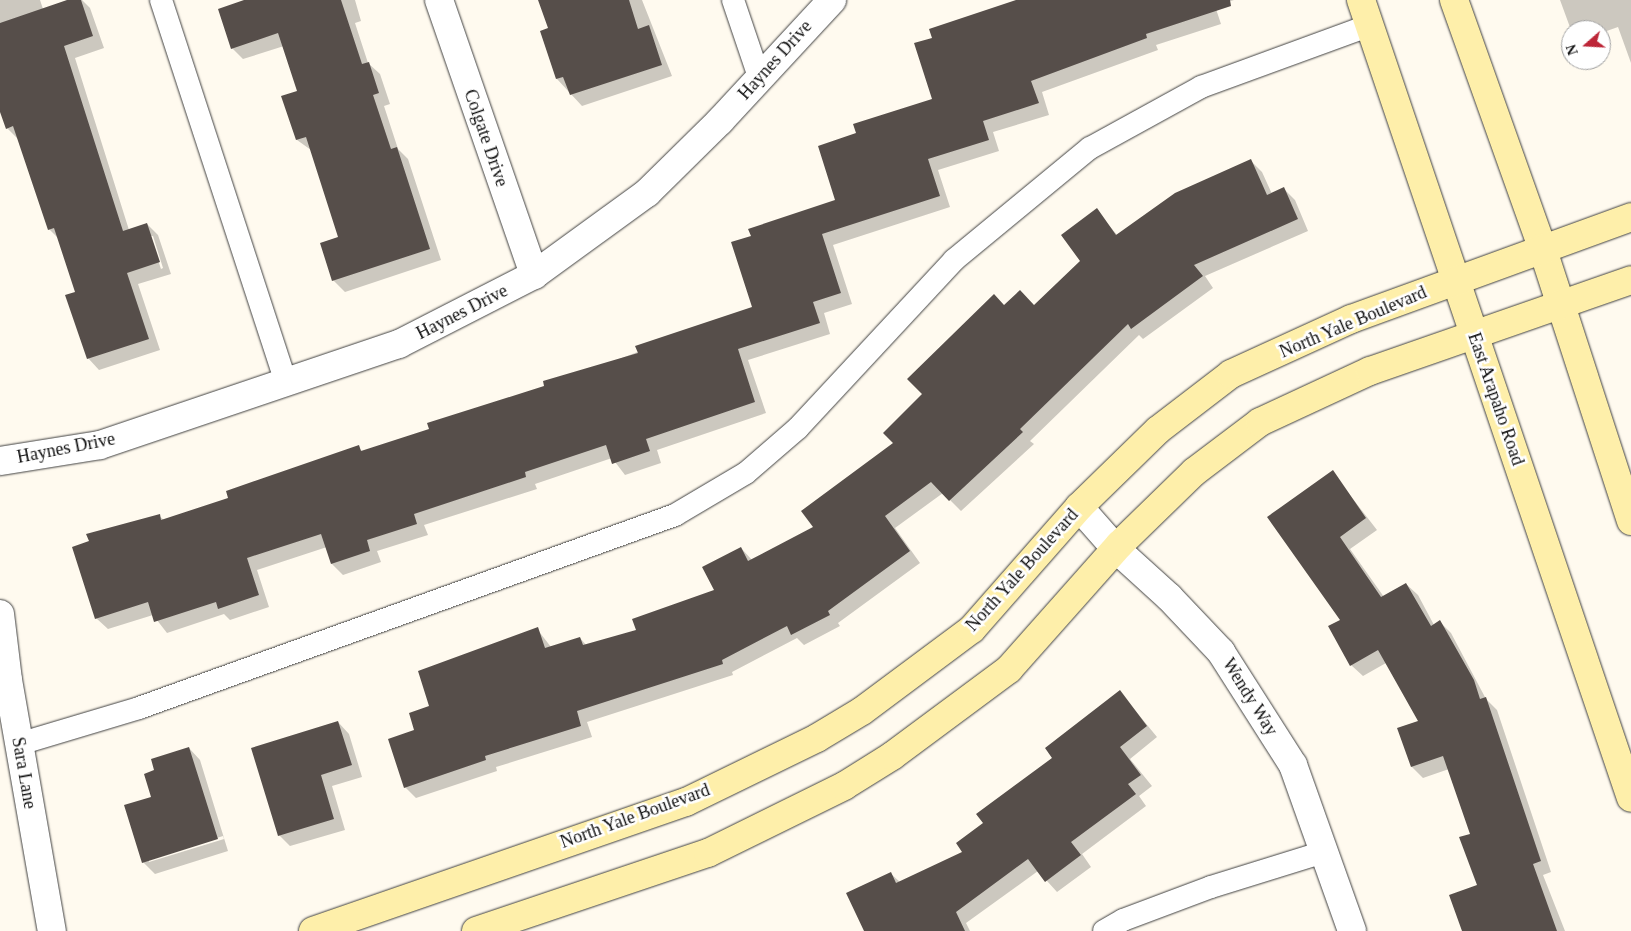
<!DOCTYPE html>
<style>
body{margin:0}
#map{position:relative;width:1631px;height:931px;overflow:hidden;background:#fffaef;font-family:"Times New Roman",serif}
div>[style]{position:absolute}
.shadow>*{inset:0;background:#0003}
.building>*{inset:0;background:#564e4a}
.roads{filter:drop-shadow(0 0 1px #414141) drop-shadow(0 0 1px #414141)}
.lane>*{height:22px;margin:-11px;padding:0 11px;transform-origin:11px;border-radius:11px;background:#fff}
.street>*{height:28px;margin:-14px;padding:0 14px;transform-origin:14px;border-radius:14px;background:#fff}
.secondary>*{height:28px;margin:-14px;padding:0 14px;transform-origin:14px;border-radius:14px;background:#feefaa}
span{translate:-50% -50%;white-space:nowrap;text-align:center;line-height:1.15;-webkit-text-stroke:5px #fff;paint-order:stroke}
.street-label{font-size:18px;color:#0e0e0e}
.north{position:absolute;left:1561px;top:20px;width:50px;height:50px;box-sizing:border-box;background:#fff;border:1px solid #9f9f9f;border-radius:50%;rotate:251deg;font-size:14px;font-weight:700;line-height:20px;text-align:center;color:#0e0e0e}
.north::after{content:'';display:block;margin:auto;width:18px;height:22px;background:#bd2638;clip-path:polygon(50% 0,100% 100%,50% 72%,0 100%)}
</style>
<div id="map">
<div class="shadow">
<i style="clip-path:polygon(evenodd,0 0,40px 0,43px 9px,70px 0,82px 0,90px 8px,104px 48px,75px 58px,129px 230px,147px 224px,158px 235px,171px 274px,138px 284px,160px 350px,99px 370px,88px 358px,76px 293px,58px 238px,49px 229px,18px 139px,7px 128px,0 108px,0 0,150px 236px,153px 236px,163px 268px,161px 269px,150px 236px)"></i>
<i style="clip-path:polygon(246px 0,355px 0,361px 21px,355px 23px,368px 63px,380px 74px,390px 104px,384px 106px,398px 149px,408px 159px,441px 260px,345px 292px,333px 280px,340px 237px,311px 150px,297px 140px,283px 96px,299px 92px,284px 46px,243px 59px,232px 48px)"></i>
<i style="clip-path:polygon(555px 0,642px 0,672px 76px,582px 106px,557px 79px,542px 32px,549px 29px)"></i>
<i style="clip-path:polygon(1020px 0,1234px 0,1215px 6px,1221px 24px,1156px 45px,1158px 50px,1042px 92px,1049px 115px,993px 132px,999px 151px,938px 170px,950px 207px,833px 245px,852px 304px,824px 313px,830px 334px,748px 360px,766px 413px,657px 450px,661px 463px,625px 475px,612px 458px,535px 484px,537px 489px,424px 525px,428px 535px,377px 551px,381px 562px,343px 575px,332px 564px,327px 547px,257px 570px,269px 607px,230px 620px,224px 614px,167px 633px,153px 615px,108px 629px,96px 618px,159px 516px,164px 520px,230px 498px,358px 447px,363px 452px,431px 430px,754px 308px,752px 237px,837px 201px,858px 134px,933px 99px,934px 38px)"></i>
<i style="clip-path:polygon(1560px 0,1631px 0,1631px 63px,1618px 27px,1601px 33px,1601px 30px,1571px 30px)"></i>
<i style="clip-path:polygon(1251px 161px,1262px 172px,1272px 194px,1284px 189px,1295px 200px,1308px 231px,1205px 276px,1213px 288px,1143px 339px,1139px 335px,1030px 441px,1034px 444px,961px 511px,943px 493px,895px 528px,920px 563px,838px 623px,840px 626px,804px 645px,797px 638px,732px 672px,733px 675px,587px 722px,592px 737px,496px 767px,497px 771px,416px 798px,405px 787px,415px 731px,431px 707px,537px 629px,551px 647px,580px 638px,587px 646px,637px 631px,715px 591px,741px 548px,752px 560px,815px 528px,895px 443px,924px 395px,1004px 306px,1034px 306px,1082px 261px,1096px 210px,1118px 236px)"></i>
<i style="clip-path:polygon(1332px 472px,1377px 530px,1350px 549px,1384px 597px,1406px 584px,1418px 595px,1434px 625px,1440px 622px,1451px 633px,1486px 699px,1497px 710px,1551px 872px,1543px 875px,1565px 931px,1464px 931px,1478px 886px,1471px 834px,1449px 769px,1423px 778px,1412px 767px,1420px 721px,1386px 663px,1363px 676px,1351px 665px,1342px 620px)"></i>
<i style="clip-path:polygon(1120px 692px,1157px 737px,1130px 759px,1152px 786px,1139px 796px,1146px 806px,1082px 854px,1091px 867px,1057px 892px,1038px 871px,966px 923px,970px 931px,866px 931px,890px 873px,900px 882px,964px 852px,984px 824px)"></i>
<i style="clip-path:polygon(338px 722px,349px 734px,362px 777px,332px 786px,345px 830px,290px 846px,279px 835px)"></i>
<i style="clip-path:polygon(evenodd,189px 748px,200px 760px,228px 851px,155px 874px,143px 862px,156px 771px,189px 748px,223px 836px,224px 839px,149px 862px,149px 860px,223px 836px)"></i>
</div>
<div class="building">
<i style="clip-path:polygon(67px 0,81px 0,93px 36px,64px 46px,123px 231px,147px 223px,160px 262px,127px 273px,149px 339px,87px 359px,65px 295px,75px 292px,54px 228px,48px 230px,13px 126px,6px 129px,0 112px,0 23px)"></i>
<i style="clip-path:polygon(244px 0,341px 0,362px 64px,369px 62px,379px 93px,373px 95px,391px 149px,397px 147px,430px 249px,332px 281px,320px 243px,338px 237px,306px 137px,296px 140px,281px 96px,297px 91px,278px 33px,231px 49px,218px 9px)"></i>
<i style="clip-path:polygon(538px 0,629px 0,638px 29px,649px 25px,662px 65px,570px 95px,563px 77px,556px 79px,540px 31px,548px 28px)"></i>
<i style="clip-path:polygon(1016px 0,1230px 0,1231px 6px,1146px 34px,1147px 38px,1031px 81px,1039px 103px,983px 121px,989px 140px,928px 159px,940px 196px,822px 234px,841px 293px,813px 302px,820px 323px,738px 349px,755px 402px,646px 439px,650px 451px,612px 464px,606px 445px,525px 472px,526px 477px,414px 514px,417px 524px,367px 540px,370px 551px,331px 564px,321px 534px,247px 558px,259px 595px,218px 609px,216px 602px,154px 622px,148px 602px,95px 619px,72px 547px,89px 541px,86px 534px,160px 514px,161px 520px,228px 498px,226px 491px,359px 445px,361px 451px,429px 429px,427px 423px,544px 386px,543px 381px,638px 353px,635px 346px,752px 307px,731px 242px,751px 236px,748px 229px,835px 200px,818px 146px,856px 133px,853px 124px,932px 99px,914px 43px,932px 38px,929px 29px)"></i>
<i style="clip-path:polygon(1251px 159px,1267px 195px,1284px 187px,1298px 219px,1194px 265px,1203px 276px,1131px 329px,1128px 324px,1020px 429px,1023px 432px,949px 501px,931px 482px,885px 516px,910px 551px,828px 611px,830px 615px,791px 635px,787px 626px,722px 660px,723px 664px,577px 711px,581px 726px,485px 756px,486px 760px,404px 788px,388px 739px,414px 730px,409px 713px,429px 706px,418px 671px,538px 627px,545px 648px,580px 637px,583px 645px,636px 630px,632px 619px,714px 590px,702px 567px,741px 547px,748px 561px,813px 527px,801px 511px,893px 443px,883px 433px,922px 394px,907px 379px,994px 294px,1004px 305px,1020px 290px,1034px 305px,1080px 261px,1061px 235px,1097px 208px,1116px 235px,1175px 193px)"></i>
<i style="clip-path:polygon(1333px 470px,1366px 518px,1340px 537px,1381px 597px,1406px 583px,1431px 626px,1440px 620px,1474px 680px,1480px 699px,1486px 697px,1541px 861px,1533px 864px,1557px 931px,1462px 931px,1449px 895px,1477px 885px,1459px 837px,1470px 834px,1443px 756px,1411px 767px,1397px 728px,1418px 721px,1378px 650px,1350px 666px,1328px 626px,1340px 620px,1267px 517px)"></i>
<i style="clip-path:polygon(1120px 690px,1147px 726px,1120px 747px,1141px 775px,1128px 784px,1136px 794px,1071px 842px,1081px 855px,1045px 882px,1028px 859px,956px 912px,965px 931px,864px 931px,846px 893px,891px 872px,896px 883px,962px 852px,956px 843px,983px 823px,976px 814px,1052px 758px,1045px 748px)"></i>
<i style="clip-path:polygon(338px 721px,352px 765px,321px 775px,334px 819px,278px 836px,251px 748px)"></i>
<i style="clip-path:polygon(189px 747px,218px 839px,142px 863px,124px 805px,151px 797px,144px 774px,154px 770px,151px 759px)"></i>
</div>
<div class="roads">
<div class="lane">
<i style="left:161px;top:0;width:402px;rotate:71.9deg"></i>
<i style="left:733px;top:0;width:81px;rotate:71.3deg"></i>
<i style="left:19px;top:744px;width:125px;rotate:-16.7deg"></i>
<i style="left:139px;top:708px;width:570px;rotate:-19.8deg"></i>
<i style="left:675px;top:515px;width:82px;rotate:-30.6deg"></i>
<i style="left:746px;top:473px;width:69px;rotate:-40.9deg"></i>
<i style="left:798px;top:428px;width:229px;rotate:-47.1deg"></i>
<i style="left:954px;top:260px;width:176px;rotate:-39.5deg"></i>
<i style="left:1090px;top:148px;width:127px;rotate:-28.8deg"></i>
<i style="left:1201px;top:87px;width:180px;rotate:-20.1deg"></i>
<i style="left:1104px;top:931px;width:22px;rotate:-30deg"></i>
<i style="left:1123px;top:920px;width:94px;rotate:-20.6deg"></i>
<i style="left:1211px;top:887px;width:118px;rotate:-17.2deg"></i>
</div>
<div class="street">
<i style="left:439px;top:0;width:291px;rotate:70.9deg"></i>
<i style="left:0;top:461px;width:101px;rotate:-9.1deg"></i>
<i style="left:100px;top:445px;width:316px;rotate:-18.7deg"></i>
<i style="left:399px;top:344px;width:152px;rotate:-27.1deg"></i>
<i style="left:534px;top:275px;width:140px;rotate:-36deg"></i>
<i style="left:647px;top:193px;width:103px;rotate:-44.6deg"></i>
<i style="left:720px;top:121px;width:165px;rotate:-47.2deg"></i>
<i style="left:1079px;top:507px;width:56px;rotate:48.6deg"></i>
<i style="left:1116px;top:549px;width:72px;rotate:42.2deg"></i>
<i style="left:1169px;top:597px;width:76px;rotate:46.6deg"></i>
<i style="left:1221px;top:652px;width:134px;rotate:57.5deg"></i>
<i style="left:1293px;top:765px;width:176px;rotate:70.4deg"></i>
<i style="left:0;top:614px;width:66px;rotate:83.1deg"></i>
<i style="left:8px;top:680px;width:255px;rotate:80.1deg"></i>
</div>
<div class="secondary">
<i style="left:1361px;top:0;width:842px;rotate:71.31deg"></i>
<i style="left:1454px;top:0;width:262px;rotate:70.4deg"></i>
<i style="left:1542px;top:247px;width:288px;rotate:72deg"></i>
<i style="left:313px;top:931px;width:395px;rotate:-19.1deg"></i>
<i style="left:686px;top:802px;width:146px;rotate:-26deg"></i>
<i style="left:817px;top:738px;width:52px;rotate:-31deg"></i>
<i style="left:862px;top:711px;width:137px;rotate:-36.7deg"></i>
<i style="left:972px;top:629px;width:162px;rotate:-48.7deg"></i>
<i style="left:1079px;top:507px;width:110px;rotate:-44.3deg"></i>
<i style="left:1158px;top:430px;width:92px;rotate:-37.5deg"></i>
<i style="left:1231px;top:374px;width:132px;rotate:-24.6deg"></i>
<i style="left:1351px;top:319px;width:298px;rotate:-20deg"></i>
<i style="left:476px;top:931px;width:245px;rotate:-18.6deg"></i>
<i style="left:708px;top:853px;width:152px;rotate:-26.2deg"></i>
<i style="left:844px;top:786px;width:57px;rotate:-32deg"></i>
<i style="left:892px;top:756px;width:146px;rotate:-36.6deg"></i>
<i style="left:1009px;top:669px;width:166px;rotate:-48.4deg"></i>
<i style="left:1119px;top:545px;width:105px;rotate:-44.2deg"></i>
<i style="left:1194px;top:472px;width:83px;rotate:-37.1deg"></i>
<i style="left:1260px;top:422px;width:121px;rotate:-24.9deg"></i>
<i style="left:1370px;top:371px;width:276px;rotate:-19.2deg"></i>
</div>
</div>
<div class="street-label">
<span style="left:775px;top:60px;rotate:-48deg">Haynes Drive</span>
<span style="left:486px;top:138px;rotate:71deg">Colgate Drive</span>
<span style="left:462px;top:312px;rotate:-27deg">Haynes Drive</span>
<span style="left:1353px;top:322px;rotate:-23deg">North Yale Boulevard</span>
<span style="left:1496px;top:399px;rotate:71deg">East Arapaho Road</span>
<span style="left:66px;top:448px;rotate:-11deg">Haynes Drive</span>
<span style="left:1022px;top:570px;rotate:-48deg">North Yale Boulevard</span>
<span style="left:1250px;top:697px;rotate:58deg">Wendy Way</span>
<span style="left:24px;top:773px;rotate:80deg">Sara Lane</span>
<span style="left:635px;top:816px;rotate:-20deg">North Yale Boulevard</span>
</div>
<div class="north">N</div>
</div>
